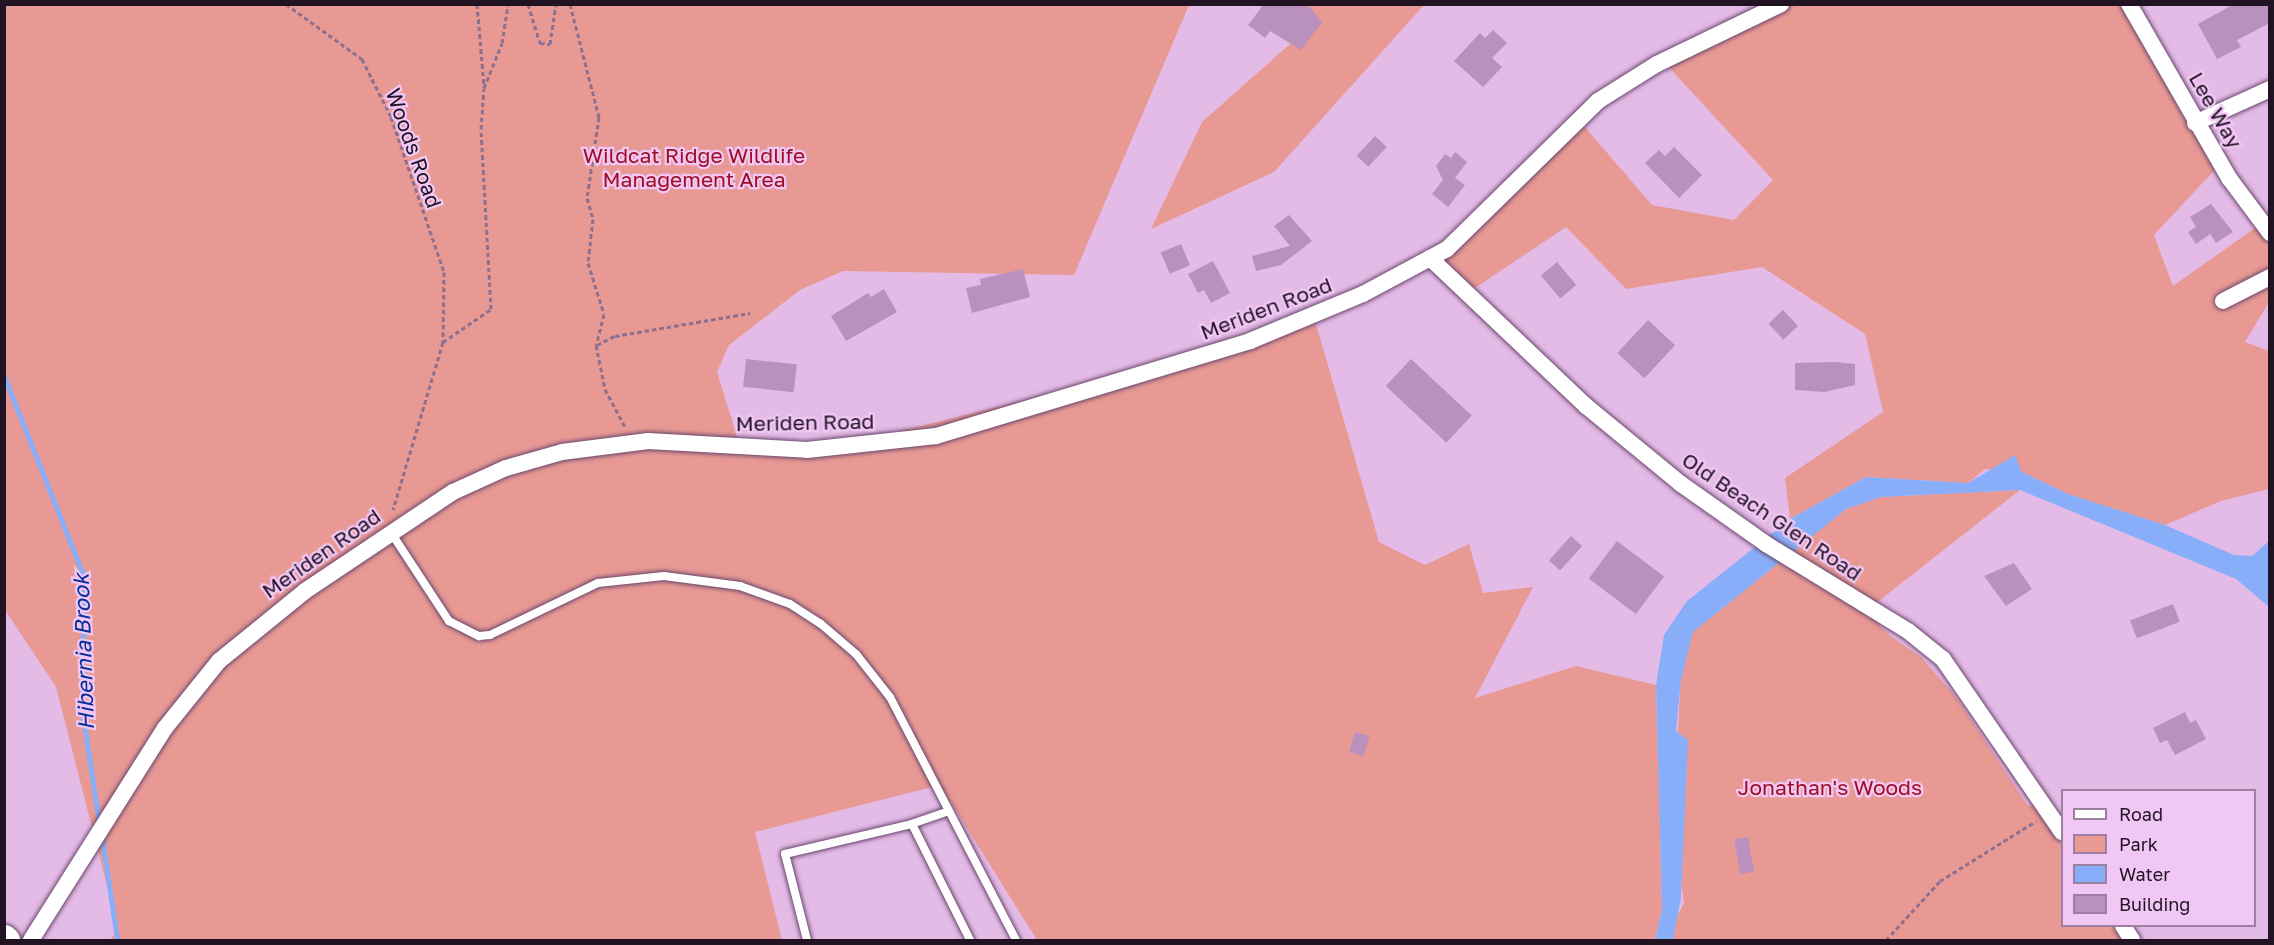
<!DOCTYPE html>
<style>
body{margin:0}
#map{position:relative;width:2274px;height:945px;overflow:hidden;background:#e4bbe7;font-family:"Golos Text",sans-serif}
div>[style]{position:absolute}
.green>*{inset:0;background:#e89994}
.water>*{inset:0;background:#89aef9}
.stream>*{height:5px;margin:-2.5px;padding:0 2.5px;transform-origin:2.5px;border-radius:2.5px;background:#89aef9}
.building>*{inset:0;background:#b991bc;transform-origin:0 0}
.path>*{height:3px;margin-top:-1.5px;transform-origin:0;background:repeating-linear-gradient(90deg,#8d708f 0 4.5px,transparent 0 7.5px)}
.roads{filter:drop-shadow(0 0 2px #6b476e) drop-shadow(0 0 2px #6b476e)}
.lane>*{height:8px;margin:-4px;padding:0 4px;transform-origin:4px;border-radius:4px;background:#fff}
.street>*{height:16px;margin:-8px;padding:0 8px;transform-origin:8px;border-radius:8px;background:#fff}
.primary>*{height:27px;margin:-13.5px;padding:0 13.5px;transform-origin:13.5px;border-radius:13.5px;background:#fff}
span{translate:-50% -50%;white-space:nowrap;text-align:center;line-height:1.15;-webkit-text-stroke:4.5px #f1c7f5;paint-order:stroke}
.street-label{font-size:21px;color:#221323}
.park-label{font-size:21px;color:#9f0d20}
.water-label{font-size:22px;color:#062f97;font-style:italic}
.frame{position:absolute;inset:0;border:6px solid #221323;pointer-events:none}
.legend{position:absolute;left:2061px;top:789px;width:195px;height:138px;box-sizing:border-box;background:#f1c7f5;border:2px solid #9e7fa1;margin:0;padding:8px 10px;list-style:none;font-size:18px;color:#221323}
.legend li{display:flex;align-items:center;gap:12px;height:30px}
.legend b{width:30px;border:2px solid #9e7fa1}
</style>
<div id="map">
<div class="green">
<i style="clip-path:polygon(4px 5px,1189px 5px,1074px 275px,843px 271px,800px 290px,729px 345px,717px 372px,739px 443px,852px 443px,1165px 365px,1314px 317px,1379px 542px,1425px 565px,1469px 544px,1483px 593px,1533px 587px,1475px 698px,1576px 666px,1656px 685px,1662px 909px,1655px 940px,1037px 940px,940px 785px,755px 832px,782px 940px,110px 940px,118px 929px,56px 687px,5px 610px)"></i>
<i style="clip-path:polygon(1301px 5px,1424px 5px,1274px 172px,1151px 229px,1202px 122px,1308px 28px)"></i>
<i style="clip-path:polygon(1784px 5px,2135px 5px,2224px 160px,2154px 235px,2173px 286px,2262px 223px,2269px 231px,2269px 302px,2245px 342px,2269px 351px,2269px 489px,2221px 501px,2165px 525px,2068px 494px,2022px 472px,1985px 469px,1968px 483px,1866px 477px,1790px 519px,1785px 478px,1883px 412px,1865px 334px,1762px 267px,1626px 289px,1566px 227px,1466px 294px,1436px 257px,1578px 119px,1652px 205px,1734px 220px,1773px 180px,1664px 62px)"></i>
<i style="clip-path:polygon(2020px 490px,1866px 611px,1889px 635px,1921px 657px,1956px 697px,2028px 806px,2046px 804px,2062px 831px,2062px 926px,2124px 926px,2134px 940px,1665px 940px,1684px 903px,1673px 820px,1682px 656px,1705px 604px,1776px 564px,1846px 509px,1881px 497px)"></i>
</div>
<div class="water">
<i style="clip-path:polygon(2015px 455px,2022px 472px,2068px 494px,2165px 525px,2234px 555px,2252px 556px,2269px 541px,2269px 607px,2236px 579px,2020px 490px,1881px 497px,1846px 509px,1693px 632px,1681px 680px,1676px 731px,1688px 740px,1681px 898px,1673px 940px,1655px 940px,1662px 909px,1656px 685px,1664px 635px,1687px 601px,1790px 519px,1866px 477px,1968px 483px)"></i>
</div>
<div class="stream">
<i style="left:4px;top:376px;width:216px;rotate:68.3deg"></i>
<i style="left:84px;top:577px;width:133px;rotate:90.9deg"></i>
<i style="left:82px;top:710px;width:114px;rotate:81.4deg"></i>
<i style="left:102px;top:838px;width:103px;rotate:81.6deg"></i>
</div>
<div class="building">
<i style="clip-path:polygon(1264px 4px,1307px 4px,1322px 22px,1301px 50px,1270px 31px,1265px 38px,1248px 25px)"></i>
<i style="clip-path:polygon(2234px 4px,2270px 4px,2270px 23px,2237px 40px,2241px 47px,2217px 59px,2198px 24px)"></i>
<i style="clip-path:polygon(1493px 30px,1507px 43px,1492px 58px,1502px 67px,1483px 87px,1454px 61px,1480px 33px,1485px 38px)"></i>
<i style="left:1375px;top:136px;width:16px;height:27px;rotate:43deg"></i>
<i style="clip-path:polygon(1674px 147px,1702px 175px,1679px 198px,1645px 163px,1659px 150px,1665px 156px)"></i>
<i style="clip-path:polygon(1455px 152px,1467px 162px,1455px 178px,1465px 185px,1448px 207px,1432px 194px,1443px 180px,1436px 166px,1445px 154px,1451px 158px)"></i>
<i style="clip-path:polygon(2211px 204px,2233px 232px,2216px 243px,2210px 234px,2196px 244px,2188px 232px,2196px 227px,2190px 217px)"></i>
<i style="clip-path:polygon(1289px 215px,1312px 241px,1281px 265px,1256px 271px,1252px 256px,1290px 246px,1274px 226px)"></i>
<i style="left:1181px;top:244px;width:23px;height:22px;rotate:67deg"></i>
<i style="clip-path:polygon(1213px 261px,1230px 293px,1211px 303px,1204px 290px,1198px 293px,1188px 274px)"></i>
<i style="left:1557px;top:262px;width:30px;height:21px;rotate:50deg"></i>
<i style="clip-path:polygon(1023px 269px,1030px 297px,972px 313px,966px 288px,981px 285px,980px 279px)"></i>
<i style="clip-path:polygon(884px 289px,897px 312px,846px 341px,831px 316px,868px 293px,871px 297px)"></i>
<i style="left:1783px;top:310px;width:22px;height:20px;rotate:47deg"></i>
<i style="left:1648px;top:320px;width:37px;height:45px;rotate:43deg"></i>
<i style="left:746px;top:359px;width:51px;height:28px;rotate:6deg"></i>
<i style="left:1411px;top:359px;width:83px;height:37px;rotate:43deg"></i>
<i style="clip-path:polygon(1835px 362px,1855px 364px,1855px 385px,1824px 392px,1795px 390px,1795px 363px)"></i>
<i style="left:1571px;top:536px;width:15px;height:33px;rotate:42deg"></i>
<i style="left:1617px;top:541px;width:59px;height:47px;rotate:37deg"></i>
<i style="clip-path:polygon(2014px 563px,2032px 589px,2006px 606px,1984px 576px)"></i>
<i style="left:2173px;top:604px;width:19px;height:46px;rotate:69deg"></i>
<i style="clip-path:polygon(2185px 712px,2190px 723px,2196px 720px,2206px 739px,2175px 755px,2167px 740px,2160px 743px,2153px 728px)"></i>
<i style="left:1355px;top:732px;width:15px;height:21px;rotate:16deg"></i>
<i style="left:1748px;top:837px;width:35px;height:14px;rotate:80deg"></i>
</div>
<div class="path">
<i style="left:286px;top:4px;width:94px;rotate:35.9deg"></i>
<i style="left:362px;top:59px;width:65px;rotate:63.4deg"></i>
<i style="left:391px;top:117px;width:164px;rotate:71.1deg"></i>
<i style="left:444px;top:272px;width:70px;rotate:90.8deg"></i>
<i style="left:443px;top:342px;width:175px;rotate:106.6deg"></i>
<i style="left:477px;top:4px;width:82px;rotate:85.1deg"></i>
<i style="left:528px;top:4px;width:41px;rotate:72.9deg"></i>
<i style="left:540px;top:43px;width:10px;rotate:6deg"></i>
<i style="left:550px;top:44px;width:40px;rotate:-81.5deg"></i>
<i style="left:570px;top:4px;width:117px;rotate:75.6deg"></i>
<i style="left:599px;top:117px;width:82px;rotate:98.4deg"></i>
<i style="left:587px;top:198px;width:22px;rotate:74deg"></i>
<i style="left:593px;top:219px;width:44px;rotate:96.5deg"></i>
<i style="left:588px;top:263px;width:53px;rotate:72.6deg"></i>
<i style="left:604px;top:314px;width:32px;rotate:104deg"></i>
<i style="left:596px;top:345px;width:45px;rotate:78.4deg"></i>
<i style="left:605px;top:389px;width:43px;rotate:62.2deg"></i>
<i style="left:443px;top:342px;width:58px;rotate:-34.5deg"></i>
<i style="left:491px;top:309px;width:180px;rotate:-93.2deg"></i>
<i style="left:481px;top:129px;width:41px;rotate:-85.8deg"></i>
<i style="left:484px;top:88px;width:48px;rotate:-68.2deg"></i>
<i style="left:502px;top:43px;width:39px;rotate:-81deg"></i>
<i style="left:597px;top:345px;width:20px;rotate:-27deg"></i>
<i style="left:615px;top:336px;width:137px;rotate:-9.7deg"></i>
<i style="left:1886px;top:940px;width:80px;rotate:-47.5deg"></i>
<i style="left:1940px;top:881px;width:113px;rotate:-32deg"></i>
</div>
<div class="roads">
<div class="lane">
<i style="left:390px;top:531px;width:108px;rotate:56.8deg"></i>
<i style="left:449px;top:621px;width:34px;rotate:27deg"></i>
<i style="left:479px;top:636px;width:11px;rotate:-5deg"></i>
<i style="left:490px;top:635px;width:120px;rotate:-25.7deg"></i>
<i style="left:598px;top:583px;width:66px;rotate:-6.1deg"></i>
<i style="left:664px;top:576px;width:77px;rotate:7.5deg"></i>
<i style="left:740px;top:586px;width:53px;rotate:19.8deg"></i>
<i style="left:790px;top:604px;width:37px;rotate:33deg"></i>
<i style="left:821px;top:624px;width:46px;rotate:40.6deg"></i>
<i style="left:856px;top:654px;width:55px;rotate:51.7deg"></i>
<i style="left:890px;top:697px;width:274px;rotate:62.6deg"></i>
<i style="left:949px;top:811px;width:39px;rotate:161deg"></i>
<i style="left:912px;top:824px;width:130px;rotate:63.4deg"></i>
<i style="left:807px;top:940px;width:89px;rotate:-104.3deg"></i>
<i style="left:785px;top:854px;width:130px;rotate:-13.3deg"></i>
</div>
<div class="street">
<i style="left:2129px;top:4px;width:201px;rotate:60.1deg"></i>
<i style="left:2229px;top:178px;width:69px;rotate:53.3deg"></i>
<i style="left:2195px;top:123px;width:82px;rotate:-24.4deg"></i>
<i style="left:1430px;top:258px;width:215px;rotate:43.5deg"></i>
<i style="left:1586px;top:406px;width:123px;rotate:39.4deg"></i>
<i style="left:1681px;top:484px;width:104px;rotate:35.2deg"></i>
<i style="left:1766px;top:544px;width:167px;rotate:31.5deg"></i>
<i style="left:1908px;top:631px;width:45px;rotate:38.7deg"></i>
<i style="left:1943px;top:659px;width:210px;rotate:55.5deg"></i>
<i style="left:2223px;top:301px;width:53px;rotate:-27.1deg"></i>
<i style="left:2123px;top:926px;width:17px;rotate:57deg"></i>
<i style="left:31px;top:940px;width:251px;rotate:-57.7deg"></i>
<i style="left:165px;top:728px;width:86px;rotate:-51.1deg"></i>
<i style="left:219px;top:661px;width:111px;rotate:-39.1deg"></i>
<i style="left:305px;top:591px;width:178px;rotate:-33.8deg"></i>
<i style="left:453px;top:492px;width:58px;rotate:-24.4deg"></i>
<i style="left:506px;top:468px;width:58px;rotate:-15.9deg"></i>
<i style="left:562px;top:452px;width:87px;rotate:-7.3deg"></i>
<i style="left:648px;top:441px;width:159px;rotate:3.2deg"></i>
<i style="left:807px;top:450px;width:130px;rotate:-6.2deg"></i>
<i style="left:936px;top:436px;width:328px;rotate:-16.8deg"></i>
<i style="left:1250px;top:341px;width:122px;rotate:-22.6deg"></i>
<i style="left:1363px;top:294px;width:95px;rotate:-28.2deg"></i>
<i style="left:1447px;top:249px;width:211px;rotate:-44.4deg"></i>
<i style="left:1598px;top:101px;width:70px;rotate:-32.1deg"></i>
<i style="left:1657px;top:64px;width:138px;rotate:-25.8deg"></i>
</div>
<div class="primary">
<i style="left:4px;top:938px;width:3px;rotate:45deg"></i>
</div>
</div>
<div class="street-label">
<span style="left:2216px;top:110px;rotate:60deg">Lee Way</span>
<span style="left:414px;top:148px;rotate:70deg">Woods Road</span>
<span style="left:1266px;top:308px;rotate:-21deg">Meriden Road</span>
<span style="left:805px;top:422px;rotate:-1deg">Meriden Road</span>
<span style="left:1772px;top:516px;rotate:34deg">Old Beach Glen Road</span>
<span style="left:321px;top:553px;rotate:-35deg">Meriden Road</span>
</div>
<div class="park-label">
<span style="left:694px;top:167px">Wildcat Ridge Wildlife<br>Management Area</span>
<span style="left:1830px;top:787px">Jonathan's Woods</span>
</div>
<div class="water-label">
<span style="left:83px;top:652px;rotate:-92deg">Hibernia Brook</span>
</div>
<div class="frame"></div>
<ul class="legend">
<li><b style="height:8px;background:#fff"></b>Road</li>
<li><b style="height:16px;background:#e89994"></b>Park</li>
<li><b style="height:16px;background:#89aef9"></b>Water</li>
<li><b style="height:16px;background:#b991bc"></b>Building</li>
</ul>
</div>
